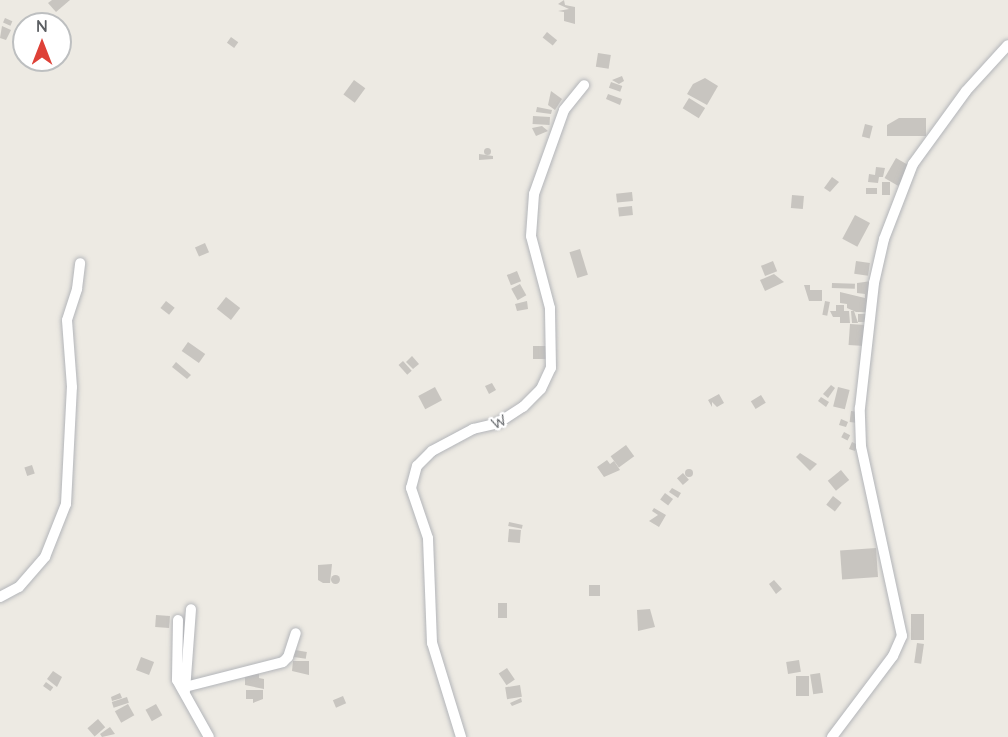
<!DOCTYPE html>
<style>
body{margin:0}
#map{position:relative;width:1008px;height:737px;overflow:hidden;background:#edeae3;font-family:Quicksand,sans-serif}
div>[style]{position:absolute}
.building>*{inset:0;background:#c8c5c0;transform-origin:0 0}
.round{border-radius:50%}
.roads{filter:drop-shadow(0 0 2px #b3b5b9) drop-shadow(0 0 2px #b3b5b9)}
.minor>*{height:10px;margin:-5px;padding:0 5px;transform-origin:5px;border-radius:5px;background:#fff}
span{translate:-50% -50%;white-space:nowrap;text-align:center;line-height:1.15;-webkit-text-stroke:5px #fff;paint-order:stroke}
.street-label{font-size:20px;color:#5b5e62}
.north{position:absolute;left:12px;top:12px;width:60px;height:60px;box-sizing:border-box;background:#fff;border:2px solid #bdbfc0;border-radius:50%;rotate:0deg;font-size:16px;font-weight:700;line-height:24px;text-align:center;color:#5b5e62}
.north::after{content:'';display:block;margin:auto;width:21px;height:27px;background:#de4137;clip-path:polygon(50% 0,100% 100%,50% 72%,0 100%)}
</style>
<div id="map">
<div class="building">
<i style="clip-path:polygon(52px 0,70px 0,56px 12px,48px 3px)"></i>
<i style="clip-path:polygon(564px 0,565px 5px,575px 7px,575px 24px,564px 21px,564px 12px,558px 11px,569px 9px,558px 4px)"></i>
<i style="left:5px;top:18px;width:8px;height:5px;rotate:23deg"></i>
<i style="clip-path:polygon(2px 26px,11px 30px,6px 40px,0 38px)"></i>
<i style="left:547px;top:32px;width:13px;height:7px;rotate:39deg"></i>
<i style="left:231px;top:37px;width:9px;height:7px;rotate:36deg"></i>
<i style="left:598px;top:53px;width:13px;height:14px;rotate:9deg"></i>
<i style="clip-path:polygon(622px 76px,624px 81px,619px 84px,612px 80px)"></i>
<i style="clip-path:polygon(705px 78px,718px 86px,707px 105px,687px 94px,693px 84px)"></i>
<i style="left:354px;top:80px;width:14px;height:18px;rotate:36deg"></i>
<i style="left:611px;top:82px;width:12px;height:6px;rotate:20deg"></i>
<i style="clip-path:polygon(551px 91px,562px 99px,555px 110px,548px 105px)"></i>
<i style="clip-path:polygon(608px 94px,622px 99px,620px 105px,606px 99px)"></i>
<i style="left:689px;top:98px;width:19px;height:12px;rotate:32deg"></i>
<i style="clip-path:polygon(537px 107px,552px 110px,551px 114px,536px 112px)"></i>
<i style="left:533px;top:116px;width:17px;height:8px;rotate:3deg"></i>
<i style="clip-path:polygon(899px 118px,926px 118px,926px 136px,887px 136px,887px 125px)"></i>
<i style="left:865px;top:124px;width:8px;height:13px;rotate:14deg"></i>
<i style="clip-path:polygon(542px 126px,548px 131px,536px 136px,532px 128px)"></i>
<i class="round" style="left:483.5px;top:147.5px;width:7px;height:7px"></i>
<i style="clip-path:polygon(479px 154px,493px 156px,493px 159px,479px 160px)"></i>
<i style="left:896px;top:158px;width:16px;height:23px;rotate:30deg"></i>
<i style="clip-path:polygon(876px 167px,885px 168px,883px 177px,879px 177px,878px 183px,868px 182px,869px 174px,875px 175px)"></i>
<i style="clip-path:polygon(832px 177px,839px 182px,830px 192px,824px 188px)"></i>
<i style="left:882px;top:182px;width:8px;height:13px"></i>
<i style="left:866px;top:188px;width:11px;height:6px"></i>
<i style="left:632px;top:192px;width:9px;height:16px;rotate:84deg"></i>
<i style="left:792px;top:195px;width:12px;height:13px;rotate:5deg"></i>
<i style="left:632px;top:206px;width:9px;height:14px;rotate:84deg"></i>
<i style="left:855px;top:215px;width:17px;height:27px;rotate:28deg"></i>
<i style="left:205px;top:243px;width:10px;height:11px;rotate:66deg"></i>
<i style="left:580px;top:249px;width:27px;height:11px;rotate:73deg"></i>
<i style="left:773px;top:261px;width:11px;height:13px;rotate:68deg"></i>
<i style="left:856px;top:261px;width:14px;height:13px;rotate:8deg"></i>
<i style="left:517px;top:271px;width:11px;height:11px;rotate:68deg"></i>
<i style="clip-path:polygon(774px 274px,784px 282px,765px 291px,760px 280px)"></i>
<i style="clip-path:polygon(872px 281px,870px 312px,856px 312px,847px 308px,847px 304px,840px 303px,840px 292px,865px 298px,865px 294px,857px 293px,857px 283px)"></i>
<i style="left:832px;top:283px;width:23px;height:5px;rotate:2deg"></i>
<i style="left:520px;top:284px;width:13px;height:10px;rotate:61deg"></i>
<i style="clip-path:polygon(804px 285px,810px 285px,810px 290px,822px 290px,822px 301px,809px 301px)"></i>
<i style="left:226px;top:297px;width:18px;height:15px;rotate:38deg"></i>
<i style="left:166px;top:301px;width:11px;height:9px;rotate:38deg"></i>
<i style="clip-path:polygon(527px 301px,528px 309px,517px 311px,515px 304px)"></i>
<i style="left:825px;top:301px;width:5px;height:14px;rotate:11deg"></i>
<i style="clip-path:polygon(836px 305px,844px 305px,844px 311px,849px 311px,850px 323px,840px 323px,840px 317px,833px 317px,830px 311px,836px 311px)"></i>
<i style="clip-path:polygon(851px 311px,854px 311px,858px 323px,852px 323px)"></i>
<i style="left:858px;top:314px;width:10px;height:8px"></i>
<i style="left:850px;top:324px;width:16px;height:21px;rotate:4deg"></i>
<i style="left:188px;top:342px;width:21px;height:11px;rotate:35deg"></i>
<i style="left:533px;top:346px;width:14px;height:13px"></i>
<i style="clip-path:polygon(412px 356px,419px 364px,413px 369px,406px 362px)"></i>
<i style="left:403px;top:361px;width:13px;height:6px;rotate:48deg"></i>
<i style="clip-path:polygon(176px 362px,191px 375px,187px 379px,172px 367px)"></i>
<i style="clip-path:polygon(492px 383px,496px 390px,489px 394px,485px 386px)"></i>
<i style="clip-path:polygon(831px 385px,835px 388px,828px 398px,823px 394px)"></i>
<i style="left:435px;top:387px;width:15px;height:19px;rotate:62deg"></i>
<i style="left:838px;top:387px;width:12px;height:20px;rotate:14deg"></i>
<i style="clip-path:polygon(719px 394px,724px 403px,717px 407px,712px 402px,712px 407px,708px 400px)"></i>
<i style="left:761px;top:395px;width:9px;height:12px;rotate:58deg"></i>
<i style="clip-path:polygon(821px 397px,829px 402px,826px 407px,818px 401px)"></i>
<i style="left:851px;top:411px;width:8px;height:11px;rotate:7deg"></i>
<i style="clip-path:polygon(841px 419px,848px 422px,846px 427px,839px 425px)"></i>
<i style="left:844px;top:432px;width:7px;height:6px;rotate:27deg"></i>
<i style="clip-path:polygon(852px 442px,858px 445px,855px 451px,849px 449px)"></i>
<i style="left:626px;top:445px;width:14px;height:19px;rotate:54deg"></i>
<i style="clip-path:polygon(800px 453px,817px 464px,810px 471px,796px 457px)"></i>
<i style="clip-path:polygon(607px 460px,610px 464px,614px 461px,620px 470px,604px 477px,597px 467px)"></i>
<i style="left:32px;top:465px;width:9px;height:8px;rotate:72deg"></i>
<i class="round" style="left:685px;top:469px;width:8px;height:8px"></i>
<i style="left:841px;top:470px;width:13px;height:17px;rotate:51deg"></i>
<i style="left:683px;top:473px;width:9px;height:8px;rotate:49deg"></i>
<i style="clip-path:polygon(672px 488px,681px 493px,678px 498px,669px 492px)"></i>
<i style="left:665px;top:493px;width:10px;height:8px;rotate:37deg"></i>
<i style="left:833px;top:496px;width:11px;height:11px;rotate:38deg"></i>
<i style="clip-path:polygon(654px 508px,666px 515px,659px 527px,649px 521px,658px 515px,652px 511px)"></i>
<i style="left:509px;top:522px;width:14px;height:4px;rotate:12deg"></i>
<i style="left:509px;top:529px;width:12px;height:13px;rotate:5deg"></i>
<i style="left:876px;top:548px;width:29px;height:36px;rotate:86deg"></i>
<i style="clip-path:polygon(332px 564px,330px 583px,323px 583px,318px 580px,318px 565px)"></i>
<i class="round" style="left:330.5px;top:574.5px;width:9px;height:9px"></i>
<i style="clip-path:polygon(774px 580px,782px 589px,776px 594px,769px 584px)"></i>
<i style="left:589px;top:585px;width:11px;height:11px"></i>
<i style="left:498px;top:603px;width:9px;height:15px"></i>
<i style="clip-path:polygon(650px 609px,655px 627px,638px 631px,637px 610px)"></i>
<i style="left:911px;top:614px;width:13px;height:26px"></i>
<i style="left:156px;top:615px;width:14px;height:12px;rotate:4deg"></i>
<i style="left:917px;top:643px;width:7px;height:20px;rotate:8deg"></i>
<i style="left:295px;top:650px;width:12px;height:7px;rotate:9deg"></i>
<i style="left:141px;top:657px;width:14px;height:14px;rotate:21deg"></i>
<i style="left:799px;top:660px;width:12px;height:13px;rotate:81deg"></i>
<i style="clip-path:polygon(293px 661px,309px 661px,309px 675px,292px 671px)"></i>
<i style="left:507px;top:668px;width:14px;height:10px;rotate:56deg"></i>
<i style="clip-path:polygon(53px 671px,62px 677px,57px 687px,47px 679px)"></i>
<i style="clip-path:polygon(259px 672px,259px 678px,264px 679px,264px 689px,245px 685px,245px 675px)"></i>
<i style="left:820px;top:673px;width:20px;height:10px;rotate:81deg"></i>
<i style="left:796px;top:676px;width:13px;height:20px"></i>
<i style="left:46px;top:682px;width:9px;height:5px;rotate:36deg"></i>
<i style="left:520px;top:685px;width:12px;height:15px;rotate:81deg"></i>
<i style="clip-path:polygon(246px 690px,263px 690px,263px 699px,253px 703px,253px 699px,246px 699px)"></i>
<i style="clip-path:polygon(120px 693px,122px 698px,112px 701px,111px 697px)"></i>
<i style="left:343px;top:696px;width:8px;height:11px;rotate:67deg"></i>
<i style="left:127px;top:697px;width:6px;height:16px;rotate:72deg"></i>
<i style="clip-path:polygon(521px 698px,522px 702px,512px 706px,510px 703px)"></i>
<i style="left:128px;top:704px;width:13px;height:15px;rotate:61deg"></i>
<i style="left:156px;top:704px;width:13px;height:12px;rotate:61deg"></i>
<i style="left:98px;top:719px;width:11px;height:14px;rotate:49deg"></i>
<i style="clip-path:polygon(110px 727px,115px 734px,102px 737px,100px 734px)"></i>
</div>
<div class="roads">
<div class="minor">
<i style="left:0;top:597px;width:21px;rotate:-28deg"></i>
<i style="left:19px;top:587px;width:40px;rotate:-49deg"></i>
<i style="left:45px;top:557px;width:57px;rotate:-68.4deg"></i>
<i style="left:66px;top:504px;width:117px;rotate:-87.1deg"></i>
<i style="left:72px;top:387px;width:67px;rotate:-94.3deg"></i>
<i style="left:67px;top:320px;width:33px;rotate:-72deg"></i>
<i style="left:77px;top:289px;width:26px;rotate:-83deg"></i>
<i style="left:178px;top:620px;width:60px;rotate:91deg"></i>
<i style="left:177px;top:680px;width:65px;rotate:60.7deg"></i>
<i style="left:185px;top:687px;width:101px;rotate:-14.3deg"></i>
<i style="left:283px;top:662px;width:7px;rotate:-45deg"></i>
<i style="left:288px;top:657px;width:25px;rotate:-72deg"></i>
<i style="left:185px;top:691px;width:82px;rotate:-85.8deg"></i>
<i style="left:461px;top:737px;width:98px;rotate:-107.1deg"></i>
<i style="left:432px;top:643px;width:105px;rotate:-92.2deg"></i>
<i style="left:428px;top:538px;width:53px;rotate:-108.8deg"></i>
<i style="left:411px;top:488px;width:23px;rotate:-75deg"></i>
<i style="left:417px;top:466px;width:21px;rotate:-45deg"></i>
<i style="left:432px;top:451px;width:47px;rotate:-28.2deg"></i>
<i style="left:473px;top:429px;width:26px;rotate:-13deg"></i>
<i style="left:498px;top:423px;width:30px;rotate:-33deg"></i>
<i style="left:523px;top:407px;width:25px;rotate:-45deg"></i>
<i style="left:541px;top:389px;width:23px;rotate:-65deg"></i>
<i style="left:551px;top:368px;width:60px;rotate:-91deg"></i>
<i style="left:550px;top:308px;width:74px;rotate:-104.8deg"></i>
<i style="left:531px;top:236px;width:42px;rotate:-85.9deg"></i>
<i style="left:534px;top:194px;width:89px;rotate:-70.3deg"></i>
<i style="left:564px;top:110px;width:32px;rotate:-51deg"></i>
<i style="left:832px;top:737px;width:101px;rotate:-53deg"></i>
<i style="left:893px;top:656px;width:22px;rotate:-66deg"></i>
<i style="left:902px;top:636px;width:194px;rotate:-102.2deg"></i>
<i style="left:861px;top:446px;width:38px;rotate:-92deg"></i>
<i style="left:860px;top:408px;width:126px;rotate:-83.6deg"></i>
<i style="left:874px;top:283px;width:45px;rotate:-77.2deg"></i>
<i style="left:884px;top:239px;width:80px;rotate:-68.9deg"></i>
<i style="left:913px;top:164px;width:90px;rotate:-54deg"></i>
<i style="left:966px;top:91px;width:62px;rotate:-47.6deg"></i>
</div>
</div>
<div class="street-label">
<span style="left:498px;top:420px;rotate:-24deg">w</span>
</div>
<div class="north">N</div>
</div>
